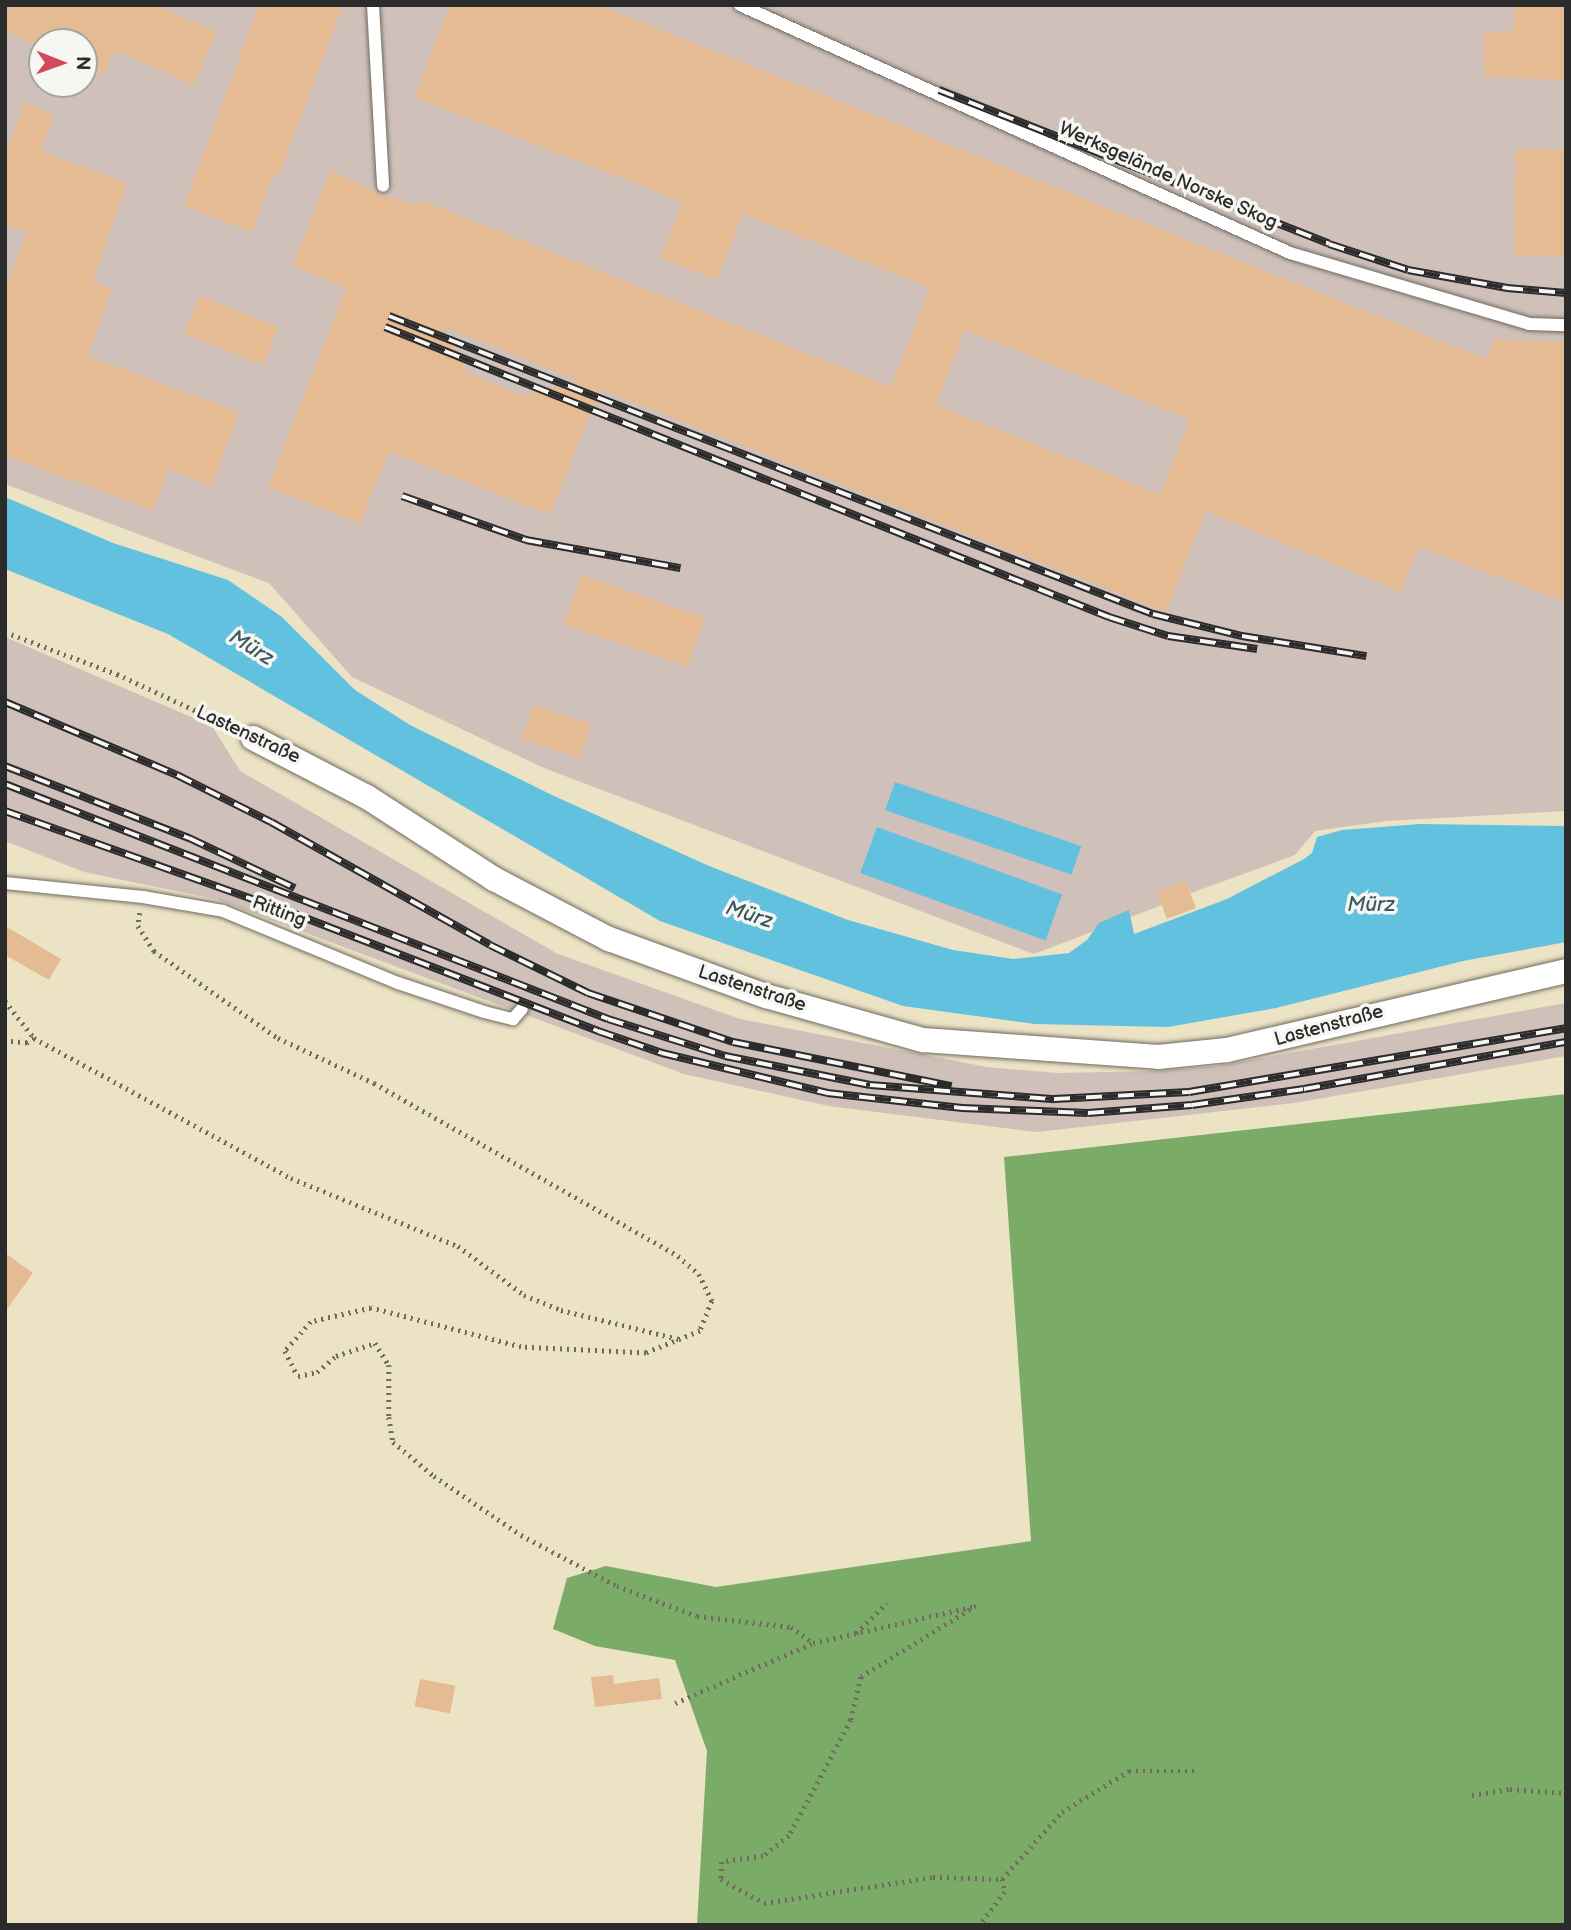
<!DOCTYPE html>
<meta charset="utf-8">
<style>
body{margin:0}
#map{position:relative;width:1571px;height:1930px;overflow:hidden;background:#ece2c4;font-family:"Balsamiq Sans",sans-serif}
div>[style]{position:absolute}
.industrial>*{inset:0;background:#cfc0ba}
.forest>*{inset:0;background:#7aac68}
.water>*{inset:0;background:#61c1df;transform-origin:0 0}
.building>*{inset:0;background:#e4bb93;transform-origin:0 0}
.path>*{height:4.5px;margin-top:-2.25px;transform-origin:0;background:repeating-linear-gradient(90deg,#6f6b61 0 2px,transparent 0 7px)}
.roads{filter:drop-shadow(0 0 2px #6f6b61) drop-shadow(0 0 2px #6f6b61)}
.service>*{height:12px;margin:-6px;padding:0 6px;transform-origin:6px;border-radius:6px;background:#fff}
.minor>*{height:24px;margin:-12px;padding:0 12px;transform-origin:12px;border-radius:12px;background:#fff}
.rail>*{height:8px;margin-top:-4px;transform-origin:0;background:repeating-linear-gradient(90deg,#f6f6f2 0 16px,#2b2b2b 0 32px);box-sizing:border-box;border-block:2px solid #2b2b2b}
span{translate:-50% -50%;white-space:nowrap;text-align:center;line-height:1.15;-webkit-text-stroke:7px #f6f6f2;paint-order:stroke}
.street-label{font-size:19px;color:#2b2b2b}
.water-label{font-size:21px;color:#3b5861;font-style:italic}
.frame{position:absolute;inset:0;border:7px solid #2b2b2b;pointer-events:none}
.north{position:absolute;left:28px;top:28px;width:70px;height:70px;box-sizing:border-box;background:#f6f6f2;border:2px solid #a5a5a2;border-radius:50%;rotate:91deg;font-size:19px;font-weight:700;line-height:28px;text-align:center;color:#2b2b2b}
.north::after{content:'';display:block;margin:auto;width:24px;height:32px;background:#d1495b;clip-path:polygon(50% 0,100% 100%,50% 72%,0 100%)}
</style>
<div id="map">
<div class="industrial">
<i style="clip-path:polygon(evenodd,5px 5px,1566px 5px,1566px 811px,1386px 821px,1315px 831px,1295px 855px,1191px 893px,1186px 882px,1157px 893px,1162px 905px,1034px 954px,544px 768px,352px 677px,269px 583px,5px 484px,5px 5px,42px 42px,84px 42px,84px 84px,42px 84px,42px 42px)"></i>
<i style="clip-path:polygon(5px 637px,212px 726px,240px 771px,558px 954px,740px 1019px,987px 1067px,1057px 1073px,1157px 1071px,1218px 1066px,1566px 1003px,1566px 1056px,1294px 1103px,1037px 1132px,829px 1106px,684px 1074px,215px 899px,84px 872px,5px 841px)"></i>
</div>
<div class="forest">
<i style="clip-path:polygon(1566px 1094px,1566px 1925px,697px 1925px,707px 1751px,675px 1660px,595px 1646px,553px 1629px,567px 1578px,606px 1566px,716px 1587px,1031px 1541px,1004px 1157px)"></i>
</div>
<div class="water">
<i style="clip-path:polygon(5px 497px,113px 543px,228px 580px,282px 617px,355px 690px,410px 725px,552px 795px,709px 866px,848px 920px,953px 950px,1013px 959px,1069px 953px,1087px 940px,1099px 923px,1129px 910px,1134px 934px,1227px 899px,1304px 859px,1312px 853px,1317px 837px,1342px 830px,1420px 824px,1566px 826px,1566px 942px,1463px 961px,1276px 1008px,1168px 1027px,1035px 1024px,903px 1006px,660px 921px,168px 634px,5px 569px)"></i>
<i style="left:895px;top:782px;width:197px;height:30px;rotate:19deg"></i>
<i style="left:877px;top:827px;width:197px;height:49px;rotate:20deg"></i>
</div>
<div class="building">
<i style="clip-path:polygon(5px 5px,155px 5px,217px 32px,194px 85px,115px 50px,104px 75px,84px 66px,84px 42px,42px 42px,42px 47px,5px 31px)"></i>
<i style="clip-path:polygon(259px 5px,343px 5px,279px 175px,274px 174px,252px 232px,184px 206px)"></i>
<i style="clip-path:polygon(evenodd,450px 5px,598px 5px,1486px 359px,1495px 339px,1566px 342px,1566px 602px,1418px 547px,1401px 592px,1206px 511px,1166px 612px,600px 389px,550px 515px,389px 451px,360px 524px,268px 487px,346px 288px,292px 266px,331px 170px,380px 194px,418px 206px,420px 200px,891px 387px,930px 288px,743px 214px,717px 280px,661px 258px,683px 202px,414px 97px,450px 5px,442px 326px,580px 381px,521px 395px,469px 374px,442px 326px,450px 5px,965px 330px,1190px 419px,1160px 494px,936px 405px,965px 330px)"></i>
<i style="clip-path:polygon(1514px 5px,1566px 5px,1566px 80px,1484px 77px,1484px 33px,1514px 30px)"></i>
<i style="clip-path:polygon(24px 103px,54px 114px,41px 152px,127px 183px,93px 282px,112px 289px,88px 356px,239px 412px,212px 486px,168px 469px,153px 510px,5px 456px,5px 291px,27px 232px,5px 224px,5px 156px)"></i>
<i style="left:1516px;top:149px;width:50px;height:106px;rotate:1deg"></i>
<i style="left:199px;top:296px;width:85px;height:41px;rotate:21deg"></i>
<i style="left:581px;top:575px;width:131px;height:52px;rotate:19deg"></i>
<i style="left:533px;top:705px;width:61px;height:36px;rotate:18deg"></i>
<i style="left:1186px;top:881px;width:29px;height:31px;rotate:70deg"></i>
<i style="clip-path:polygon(5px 926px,61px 959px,49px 980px,5px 955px)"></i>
<i style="clip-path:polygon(5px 1253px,33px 1273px,5px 1312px)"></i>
<i style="clip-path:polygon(613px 1675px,614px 1684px,659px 1678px,662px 1699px,595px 1707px,591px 1677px)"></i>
<i style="left:420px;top:1679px;width:36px;height:28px;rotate:11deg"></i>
</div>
<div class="path">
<i style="left:5px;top:632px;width:120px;rotate:20.6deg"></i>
<i style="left:117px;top:674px;width:128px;rotate:25deg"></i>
<i style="left:140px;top:913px;width:13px;rotate:99deg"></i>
<i style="left:138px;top:926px;width:30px;rotate:57deg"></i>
<i style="left:154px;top:951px;width:151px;rotate:35.1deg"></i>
<i style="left:278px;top:1038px;width:106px;rotate:25.1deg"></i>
<i style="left:374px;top:1083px;width:350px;rotate:29.6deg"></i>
<i style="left:678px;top:1256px;width:28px;rotate:41deg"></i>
<i style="left:699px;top:1274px;width:30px;rotate:64deg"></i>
<i style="left:712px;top:1301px;width:32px;rotate:112deg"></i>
<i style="left:700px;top:1331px;width:58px;rotate:157.8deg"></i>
<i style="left:646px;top:1353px;width:125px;rotate:-177.3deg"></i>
<i style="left:521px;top:1347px;width:155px;rotate:-165.4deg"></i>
<i style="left:371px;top:1308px;width:62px;rotate:166.9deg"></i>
<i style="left:311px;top:1322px;width:39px;rotate:132deg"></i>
<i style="left:285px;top:1351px;width:28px;rotate:63deg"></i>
<i style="left:298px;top:1376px;width:19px;rotate:-12deg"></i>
<i style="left:317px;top:1372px;width:25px;rotate:-40deg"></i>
<i style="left:336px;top:1356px;width:41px;rotate:-18.4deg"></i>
<i style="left:375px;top:1343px;width:26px;rotate:58deg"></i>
<i style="left:389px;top:1365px;width:52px;rotate:90deg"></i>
<i style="left:389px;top:1417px;width:25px;rotate:81deg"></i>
<i style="left:393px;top:1442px;width:53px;rotate:39.7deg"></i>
<i style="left:434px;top:1476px;width:105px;rotate:34.1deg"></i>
<i style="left:521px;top:1535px;width:109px;rotate:28deg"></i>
<i style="left:617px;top:1586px;width:85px;rotate:20.6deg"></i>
<i style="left:697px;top:1616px;width:95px;rotate:6.7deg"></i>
<i style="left:791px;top:1627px;width:27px;rotate:36deg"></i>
<i style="left:5px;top:1001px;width:47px;rotate:51.9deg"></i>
<i style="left:34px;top:1038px;width:9px;rotate:144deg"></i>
<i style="left:27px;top:1043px;width:22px;rotate:-175deg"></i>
<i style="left:34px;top:1038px;width:293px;rotate:28.6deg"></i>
<i style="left:291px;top:1178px;width:180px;rotate:22.2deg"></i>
<i style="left:458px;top:1246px;width:82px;rotate:36.6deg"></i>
<i style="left:524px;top:1295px;width:40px;rotate:22deg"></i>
<i style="left:561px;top:1310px;width:122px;rotate:13.8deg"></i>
<i style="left:856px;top:1633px;width:43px;rotate:-44.1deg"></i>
<i style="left:675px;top:1703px;width:150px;rotate:-23.5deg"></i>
<i style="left:813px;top:1643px;width:167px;rotate:-12.8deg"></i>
<i style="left:976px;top:1606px;width:135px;rotate:148.3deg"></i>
<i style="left:861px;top:1677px;width:44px;rotate:103.1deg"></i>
<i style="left:851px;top:1720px;width:132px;rotate:118.1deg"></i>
<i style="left:789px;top:1836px;width:33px;rotate:142deg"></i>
<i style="left:763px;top:1856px;width:41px;rotate:171.7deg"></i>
<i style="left:722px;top:1862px;width:17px;rotate:93deg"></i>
<i style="left:721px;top:1879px;width:49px;rotate:29.2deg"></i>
<i style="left:764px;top:1903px;width:171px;rotate:-8.7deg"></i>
<i style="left:933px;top:1877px;width:69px;rotate:1.7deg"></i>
<i style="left:1002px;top:1879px;width:13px;rotate:77deg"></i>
<i style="left:1005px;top:1892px;width:41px;rotate:127.1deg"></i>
<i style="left:1472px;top:1795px;width:38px;rotate:-9deg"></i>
<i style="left:1510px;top:1789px;width:56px;rotate:4.1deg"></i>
<i style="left:1002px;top:1879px;width:90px;rotate:-48.2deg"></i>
<i style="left:1062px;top:1812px;width:79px;rotate:-31.5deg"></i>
<i style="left:1129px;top:1771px;width:66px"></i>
</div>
<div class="roads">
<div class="service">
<i style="left:373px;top:5px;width:181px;rotate:86.8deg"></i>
<i style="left:740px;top:5px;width:603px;rotate:24.27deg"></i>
<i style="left:1290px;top:253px;width:249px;rotate:16.5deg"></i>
<i style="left:1529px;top:324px;width:37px;rotate:2deg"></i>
<i style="left:5px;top:883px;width:139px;rotate:5.8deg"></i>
<i style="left:143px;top:897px;width:81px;rotate:9.9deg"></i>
<i style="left:223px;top:911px;width:189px;rotate:22.4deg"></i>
<i style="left:398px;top:983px;width:91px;rotate:18.6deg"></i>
<i style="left:484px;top:1012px;width:30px;rotate:14deg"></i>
<i style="left:513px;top:1019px;width:13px;rotate:-48deg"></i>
</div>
<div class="minor">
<i style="left:253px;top:738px;width:128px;rotate:27.4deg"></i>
<i style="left:367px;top:797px;width:151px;rotate:32.8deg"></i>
<i style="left:494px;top:879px;width:130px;rotate:27.6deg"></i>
<i style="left:609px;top:939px;width:167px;rotate:20deg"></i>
<i style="left:766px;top:996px;width:163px;rotate:15.7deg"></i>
<i style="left:923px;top:1040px;width:236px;rotate:4.1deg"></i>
<i style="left:1158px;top:1057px;width:69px;rotate:-5.8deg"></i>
<i style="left:1227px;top:1050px;width:348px;rotate:-13.1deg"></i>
</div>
</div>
<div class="rail">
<i style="left:939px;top:90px;width:419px;rotate:21.5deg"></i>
<i style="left:1329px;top:244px;width:83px;rotate:18.2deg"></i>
<i style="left:1408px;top:270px;width:101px;rotate:10.3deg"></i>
<i style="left:1507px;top:288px;width:59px;rotate:4.8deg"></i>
<i style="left:389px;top:316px;width:820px;rotate:21.31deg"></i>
<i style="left:1153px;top:614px;width:92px;rotate:13.9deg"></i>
<i style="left:1242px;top:636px;width:126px;rotate:9.2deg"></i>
<i style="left:385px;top:327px;width:780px;rotate:21.83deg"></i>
<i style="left:1109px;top:617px;width:62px;rotate:17.9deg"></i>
<i style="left:1168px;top:636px;width:90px;rotate:8.3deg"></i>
<i style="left:402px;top:496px;width:132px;rotate:19.5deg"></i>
<i style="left:526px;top:540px;width:157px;rotate:10.3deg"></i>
<i style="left:5px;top:702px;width:187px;rotate:23deg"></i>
<i style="left:177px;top:775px;width:105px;rotate:26.6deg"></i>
<i style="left:271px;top:822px;width:251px;rotate:29.3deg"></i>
<i style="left:490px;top:945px;width:109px;rotate:26.1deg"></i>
<i style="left:588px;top:993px;width:153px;rotate:18.7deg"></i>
<i style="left:733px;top:1042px;width:223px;rotate:11.4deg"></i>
<i style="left:5px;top:766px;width:198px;rotate:21.4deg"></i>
<i style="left:189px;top:838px;width:117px;rotate:25.3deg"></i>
<i style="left:5px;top:784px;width:647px;rotate:21.29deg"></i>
<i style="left:608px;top:1019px;width:123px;rotate:17.5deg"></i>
<i style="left:725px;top:1056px;width:148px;rotate:11.3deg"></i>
<i style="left:870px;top:1085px;width:185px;rotate:4.4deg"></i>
<i style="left:1054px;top:1099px;width:135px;rotate:-3deg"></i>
<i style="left:1189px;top:1092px;width:382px;rotate:-9.6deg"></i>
<i style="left:5px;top:811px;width:308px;rotate:19.6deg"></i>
<i style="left:295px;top:914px;width:325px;rotate:21.1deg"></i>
<i style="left:598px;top:1031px;width:68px;rotate:19deg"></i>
<i style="left:662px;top:1053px;width:170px;rotate:13.6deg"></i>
<i style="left:827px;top:1093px;width:136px;rotate:6.3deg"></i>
<i style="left:962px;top:1108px;width:126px;rotate:2.3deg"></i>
<i style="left:1088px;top:1113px;width:104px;rotate:-4.4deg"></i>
<i style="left:1192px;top:1105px;width:113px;rotate:-8.1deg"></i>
<i style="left:1304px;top:1089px;width:266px;rotate:-10.2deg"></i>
</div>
<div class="street-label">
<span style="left:1168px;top:176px;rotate:24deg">Werksgelände Norske Skog</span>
<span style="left:248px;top:735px;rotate:25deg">Lastenstraße</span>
<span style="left:279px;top:912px;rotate:21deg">Ritting</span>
<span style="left:752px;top:989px;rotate:18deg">Lastenstraße</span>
<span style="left:1329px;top:1026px;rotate:-15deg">Lastenstraße</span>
</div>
<div class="water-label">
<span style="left:251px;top:648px;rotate:32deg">Mürz</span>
<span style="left:1371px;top:905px">Mürz</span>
<span style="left:749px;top:915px;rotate:18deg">Mürz</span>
</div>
<div class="frame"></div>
<div class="north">N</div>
</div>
